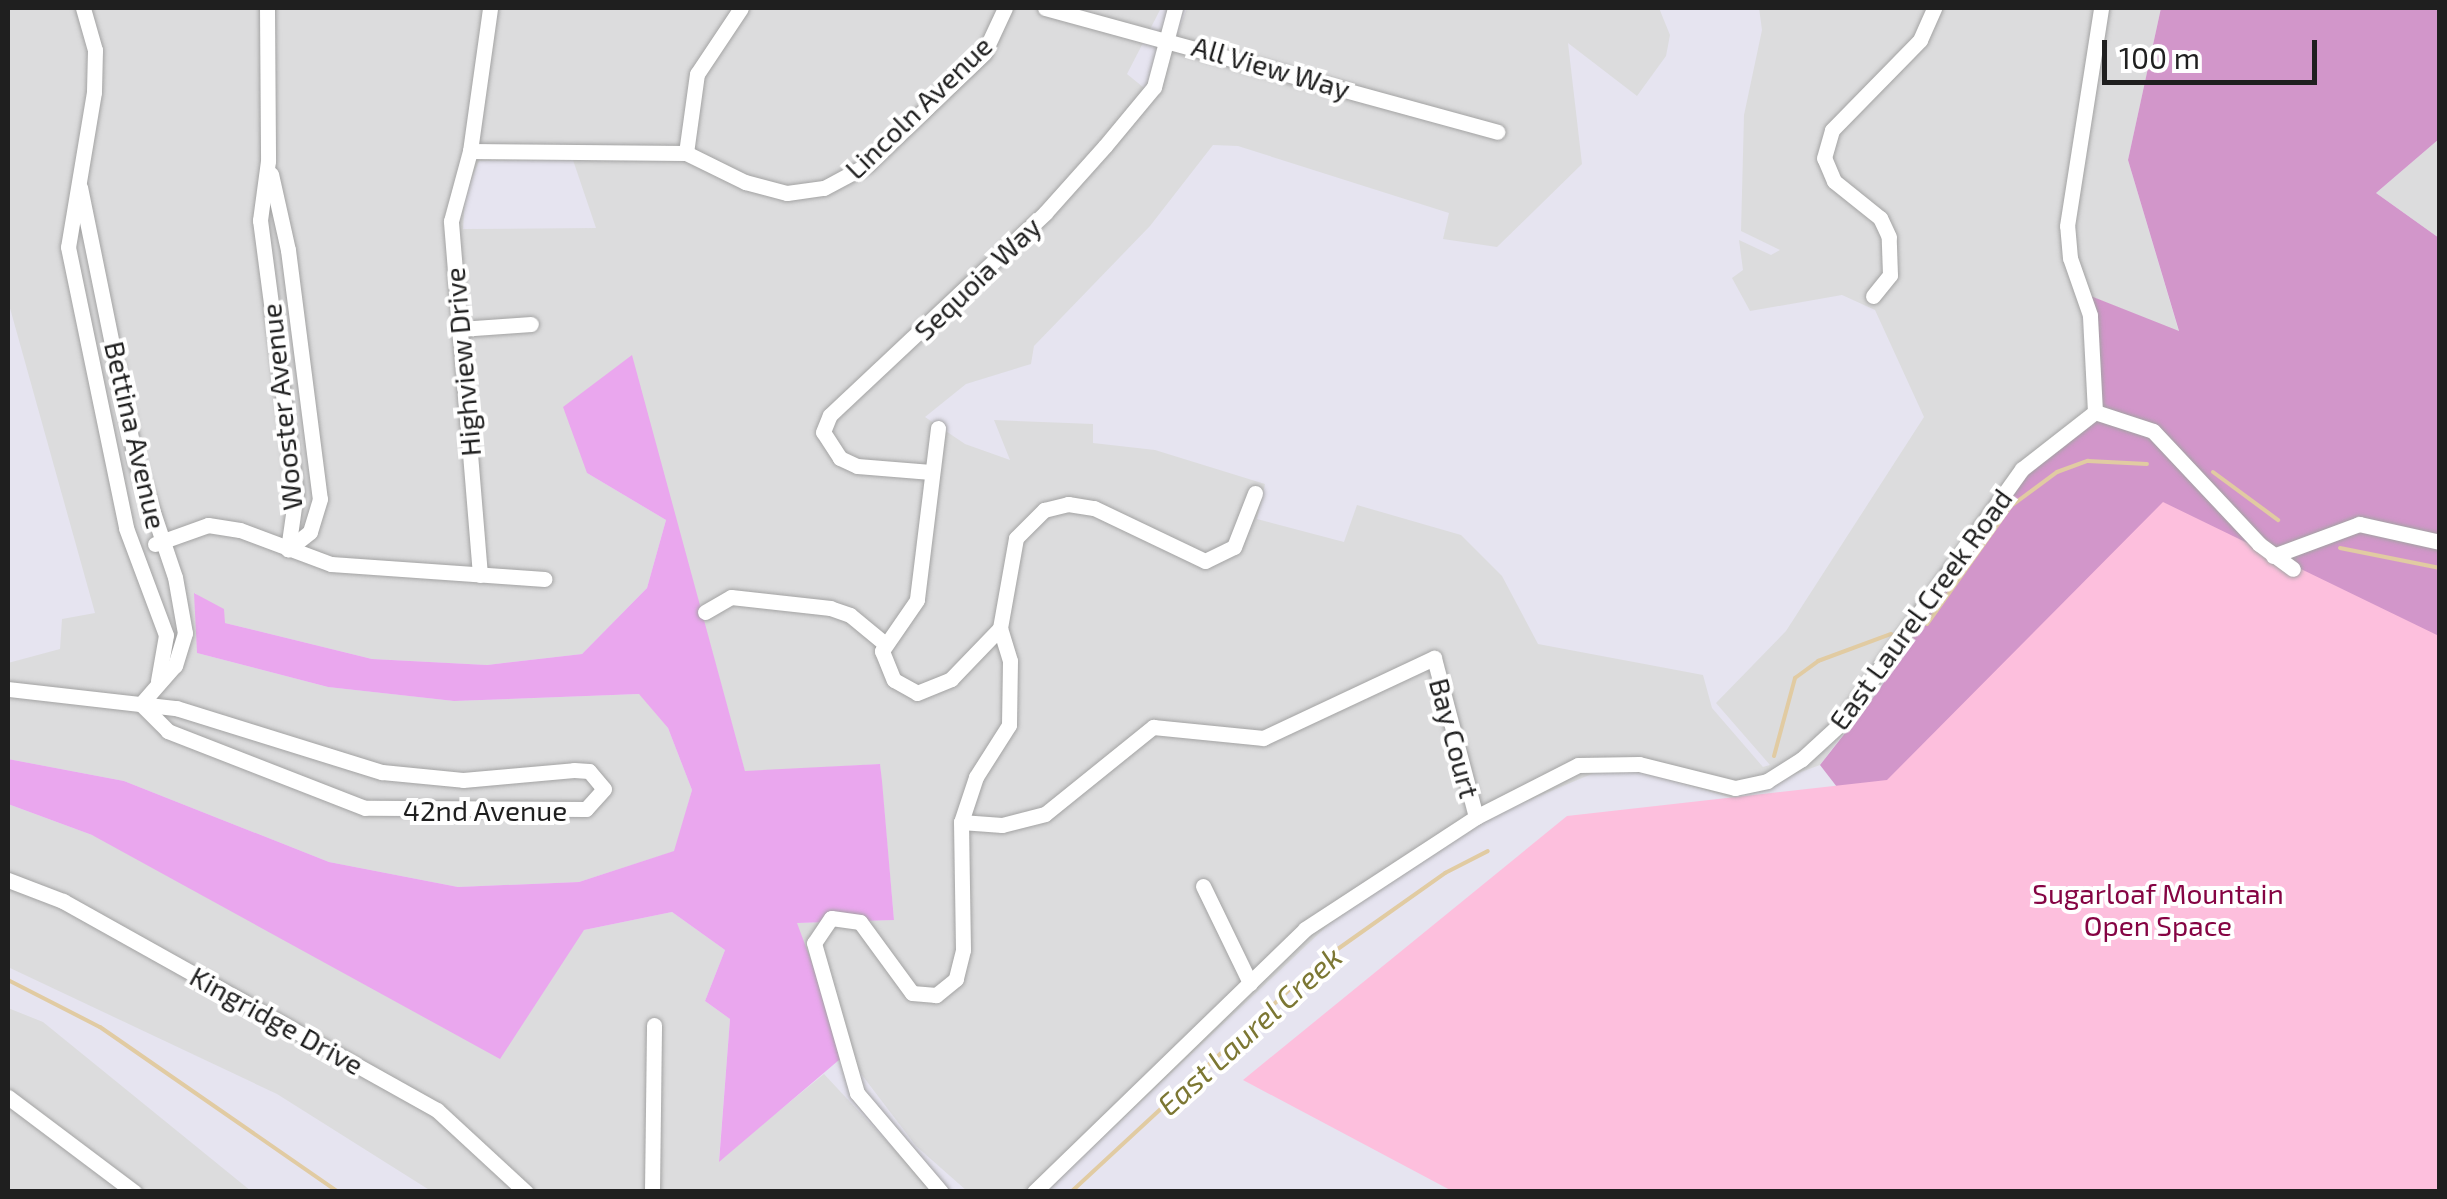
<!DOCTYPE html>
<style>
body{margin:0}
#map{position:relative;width:2447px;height:1199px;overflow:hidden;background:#e6e4f0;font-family:"Exo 2",sans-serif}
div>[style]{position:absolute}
.residential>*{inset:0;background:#dcdcdd}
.grass>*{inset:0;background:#eaa7ee}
.forest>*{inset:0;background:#d296ca}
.park>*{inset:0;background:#fdbfdd}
.stream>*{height:4px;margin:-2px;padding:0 2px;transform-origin:2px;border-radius:2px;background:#e1cba2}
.roads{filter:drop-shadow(0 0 2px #a3a3a3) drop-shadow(0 0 2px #a3a3a3)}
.minor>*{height:15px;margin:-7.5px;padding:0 7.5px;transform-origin:7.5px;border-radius:7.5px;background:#fff}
span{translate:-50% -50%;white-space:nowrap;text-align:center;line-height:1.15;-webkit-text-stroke:8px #fff;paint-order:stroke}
.street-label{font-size:28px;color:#1f1f1f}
.park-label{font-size:28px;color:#850443}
.water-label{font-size:30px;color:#7c7733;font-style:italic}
.frame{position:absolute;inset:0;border:10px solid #1f1f1f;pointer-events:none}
.scale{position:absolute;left:2102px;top:40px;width:215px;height:45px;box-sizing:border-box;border:5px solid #1f1f1f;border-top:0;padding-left:12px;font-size:30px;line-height:35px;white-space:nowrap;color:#1f1f1f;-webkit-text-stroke:8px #fff;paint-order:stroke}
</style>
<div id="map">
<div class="residential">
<i style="clip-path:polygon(evenodd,8px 8px,1161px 8px,1127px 74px,1154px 96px,1187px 8px,1659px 8px,1670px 35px,1666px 56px,1637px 96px,1568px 43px,1582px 164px,1497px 247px,1443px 239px,1449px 213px,1238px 146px,1213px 145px,1150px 226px,1034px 346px,1031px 364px,966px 384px,925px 417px,965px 444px,1010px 460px,994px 420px,1093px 424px,1093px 443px,1155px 450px,1265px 484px,1257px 519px,1344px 542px,1357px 505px,1461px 535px,1502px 576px,1538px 644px,1703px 675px,1712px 708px,1763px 767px,1770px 765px,1716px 703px,1786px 631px,1924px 417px,1875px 310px,1842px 295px,1750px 311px,1732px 278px,1743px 270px,1739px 240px,1771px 255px,1780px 250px,1741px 231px,1744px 115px,1762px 30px,1759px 8px,2161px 8px,2128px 160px,2179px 332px,2080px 292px,2089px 409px,1820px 765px,1731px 798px,1649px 773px,1601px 770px,1475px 823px,1329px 924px,1046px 1191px,967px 1191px,916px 1146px,846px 1054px,796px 923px,894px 920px,880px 764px,745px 772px,631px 356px,587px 473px,666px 520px,647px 588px,582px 654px,487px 665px,372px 659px,225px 623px,195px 593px,197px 653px,328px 687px,454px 701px,640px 694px,668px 728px,692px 790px,675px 851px,579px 882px,458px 887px,329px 862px,124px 781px,8px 759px,8px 663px,60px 649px,62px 619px,95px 613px,8px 301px,8px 8px,573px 160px,596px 228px,463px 229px,465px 195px,479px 161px,573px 160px)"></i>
<i style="clip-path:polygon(2439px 139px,2439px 238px,2376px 193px)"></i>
<i style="clip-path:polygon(8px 804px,92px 835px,584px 930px,672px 912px,725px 950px,705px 1001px,730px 1019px,719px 1160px,824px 1074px,933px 1191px,431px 1191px,277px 1094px,8px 967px)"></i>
<i style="clip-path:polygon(8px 1008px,43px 1022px,251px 1191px,8px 1191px)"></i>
</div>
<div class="grass">
<i style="clip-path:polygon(632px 355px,745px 771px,880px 764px,882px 781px,894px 920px,797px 923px,846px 1054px,719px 1162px,730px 1019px,705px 1001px,725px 950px,672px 912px,584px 930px,500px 1059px,92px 835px,8px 804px,8px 759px,124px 781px,329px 862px,458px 887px,579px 882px,674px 851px,692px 790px,668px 728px,639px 694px,454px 701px,328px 687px,197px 653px,194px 593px,224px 609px,225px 623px,372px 659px,487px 665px,582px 654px,647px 588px,666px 520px,587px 473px,563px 407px)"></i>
</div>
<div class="forest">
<i style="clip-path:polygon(2161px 8px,2439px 8px,2439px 139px,2376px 193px,2439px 238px,2439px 851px,1908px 879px,1820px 765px,1879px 690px,2019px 466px,2089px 409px,2089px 345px,2078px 291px,2179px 331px,2128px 160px)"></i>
</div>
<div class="park">
<i style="clip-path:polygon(2163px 502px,2439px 636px,2439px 1191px,1452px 1191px,1243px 1080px,1567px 816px,1887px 780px)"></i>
</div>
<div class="stream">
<i style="left:2213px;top:472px;width:81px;rotate:36.4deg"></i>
<i style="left:2340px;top:548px;width:102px;rotate:11.3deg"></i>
<i style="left:1927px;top:624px;width:145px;rotate:-54.6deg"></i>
<i style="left:2011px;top:506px;width:57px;rotate:-36.5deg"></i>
<i style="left:2057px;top:472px;width:33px;rotate:-20deg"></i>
<i style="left:2088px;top:461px;width:59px;rotate:2.9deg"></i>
<i style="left:1774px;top:756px;width:81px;rotate:-74.9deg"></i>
<i style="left:1795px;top:678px;width:29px;rotate:-36deg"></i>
<i style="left:1818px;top:661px;width:78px;rotate:-20.3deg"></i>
<i style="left:8px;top:980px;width:103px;rotate:27.1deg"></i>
<i style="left:100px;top:1027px;width:290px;rotate:34.7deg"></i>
<i style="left:1071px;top:1192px;width:337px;rotate:-42.8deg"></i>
<i style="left:1318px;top:963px;width:156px;rotate:-35.3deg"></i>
<i style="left:1445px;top:873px;width:48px;rotate:-27.1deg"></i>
</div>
<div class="roads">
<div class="minor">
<i style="left:83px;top:8px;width:44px;rotate:74.1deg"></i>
<i style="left:95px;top:50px;width:42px;rotate:91.4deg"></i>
<i style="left:94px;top:92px;width:157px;rotate:99.5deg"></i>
<i style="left:68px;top:247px;width:287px;rotate:78.3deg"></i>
<i style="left:126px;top:528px;width:114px;rotate:69.5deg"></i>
<i style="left:166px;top:635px;width:47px;rotate:99.9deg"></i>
<i style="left:267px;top:8px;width:153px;rotate:89.6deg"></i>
<i style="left:268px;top:161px;width:60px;rotate:97.7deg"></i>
<i style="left:260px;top:220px;width:275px;rotate:82.5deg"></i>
<i style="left:296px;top:493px;width:57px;rotate:98.1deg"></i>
<i style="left:1045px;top:8px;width:469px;rotate:15.3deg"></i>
<i style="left:470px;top:151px;width:216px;rotate:0.5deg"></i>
<i style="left:686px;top:153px;width:66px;rotate:26.2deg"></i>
<i style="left:745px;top:182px;width:43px;rotate:14.7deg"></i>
<i style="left:787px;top:193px;width:37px;rotate:-8deg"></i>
<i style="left:824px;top:188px;width:49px;rotate:-28.1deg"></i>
<i style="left:867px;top:165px;width:162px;rotate:-43.7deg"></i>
<i style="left:984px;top:53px;width:50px;rotate:-65deg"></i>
<i style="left:686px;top:153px;width:80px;rotate:-82.1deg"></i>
<i style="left:697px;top:74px;width:79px;rotate:-56.3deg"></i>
<i style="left:271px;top:174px;width:78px;rotate:77.4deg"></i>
<i style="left:288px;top:250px;width:251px;rotate:82.7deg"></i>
<i style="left:320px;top:499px;width:34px;rotate:107deg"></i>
<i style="left:310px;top:532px;width:28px;rotate:142deg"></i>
<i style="left:80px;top:187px;width:281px;rotate:78.5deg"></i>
<i style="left:136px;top:462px;width:121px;rotate:71.3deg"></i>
<i style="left:175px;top:577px;width:57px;rotate:79.9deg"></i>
<i style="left:185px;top:633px;width:34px;rotate:107deg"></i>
<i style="left:175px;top:665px;width:52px;rotate:131.1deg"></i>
<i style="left:1873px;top:296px;width:27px;rotate:-51deg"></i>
<i style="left:1890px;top:275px;width:38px;rotate:-92deg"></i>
<i style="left:1889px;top:237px;width:21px;rotate:-115deg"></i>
<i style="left:1880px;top:218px;width:59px;rotate:-141.2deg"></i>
<i style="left:1834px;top:181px;width:25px;rotate:-113deg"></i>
<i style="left:1824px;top:158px;width:29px;rotate:-74deg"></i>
<i style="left:1832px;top:130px;width:126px;rotate:-45.6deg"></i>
<i style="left:1920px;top:40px;width:35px;rotate:-66deg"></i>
<i style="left:460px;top:329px;width:71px;rotate:-4deg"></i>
<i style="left:2095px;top:412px;width:97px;rotate:-93deg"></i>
<i style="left:2090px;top:315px;width:60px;rotate:-109.3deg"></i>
<i style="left:2070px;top:258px;width:32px;rotate:-95deg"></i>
<i style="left:2067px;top:226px;width:221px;rotate:-81.1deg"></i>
<i style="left:2095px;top:412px;width:61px;rotate:18.1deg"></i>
<i style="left:2153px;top:431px;width:155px;rotate:46.8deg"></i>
<i style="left:2259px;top:544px;width:42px;rotate:36.3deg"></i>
<i style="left:938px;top:428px;width:173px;rotate:97deg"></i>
<i style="left:917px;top:600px;width:62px;rotate:124.5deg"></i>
<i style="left:882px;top:651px;width:31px;rotate:68deg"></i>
<i style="left:894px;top:680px;width:26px;rotate:29deg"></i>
<i style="left:917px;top:693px;width:37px;rotate:-22deg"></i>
<i style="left:951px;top:679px;width:71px;rotate:-46.1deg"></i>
<i style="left:1000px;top:628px;width:34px;rotate:73deg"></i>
<i style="left:1010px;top:661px;width:64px;rotate:90.9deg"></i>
<i style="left:1009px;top:725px;width:62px;rotate:122.4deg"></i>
<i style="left:976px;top:777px;width:47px;rotate:108.4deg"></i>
<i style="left:961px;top:822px;width:128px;rotate:89.1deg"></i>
<i style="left:963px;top:950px;width:30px;rotate:104deg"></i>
<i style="left:956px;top:979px;width:26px;rotate:141deg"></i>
<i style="left:936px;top:995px;width:24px;rotate:-175deg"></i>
<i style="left:912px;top:993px;width:88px;rotate:-126.2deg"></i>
<i style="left:860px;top:922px;width:29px;rotate:-172deg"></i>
<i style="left:831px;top:918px;width:30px;rotate:124deg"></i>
<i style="left:814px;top:943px;width:156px;rotate:74deg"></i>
<i style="left:857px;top:1093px;width:130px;rotate:49.7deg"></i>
<i style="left:931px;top:472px;width:74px;rotate:-175.4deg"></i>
<i style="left:857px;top:466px;width:19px;rotate:-155deg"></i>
<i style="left:840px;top:458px;width:31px;rotate:-123deg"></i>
<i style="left:823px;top:432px;width:18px;rotate:-68deg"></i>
<i style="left:830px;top:415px;width:295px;rotate:-43.2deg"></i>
<i style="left:1045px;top:213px;width:90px;rotate:-48.2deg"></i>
<i style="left:1105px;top:146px;width:77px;rotate:-50.3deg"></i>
<i style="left:1154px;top:87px;width:82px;rotate:-75.1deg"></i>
<i style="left:155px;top:544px;width:56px;rotate:-19.7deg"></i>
<i style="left:208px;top:525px;width:32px;rotate:9deg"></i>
<i style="left:240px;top:530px;width:97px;rotate:20.5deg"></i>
<i style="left:331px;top:564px;width:214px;rotate:4deg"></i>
<i style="left:2273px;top:556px;width:92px;rotate:-20.4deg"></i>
<i style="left:2359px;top:524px;width:83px;rotate:12.5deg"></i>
<i style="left:480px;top:575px;width:355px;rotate:-94.7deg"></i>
<i style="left:451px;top:221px;width:73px;rotate:-74.8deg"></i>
<i style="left:470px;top:151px;width:144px;rotate:-82deg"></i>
<i style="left:705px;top:612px;width:30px;rotate:-30deg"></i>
<i style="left:731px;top:597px;width:100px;rotate:6.3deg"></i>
<i style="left:830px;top:608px;width:21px;rotate:19deg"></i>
<i style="left:850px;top:615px;width:44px;rotate:39.5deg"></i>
<i style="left:1000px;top:628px;width:91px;rotate:-79.9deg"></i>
<i style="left:1016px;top:538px;width:40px;rotate:-45deg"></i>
<i style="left:1044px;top:510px;width:25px;rotate:-14deg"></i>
<i style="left:1068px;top:504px;width:26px;rotate:9deg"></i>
<i style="left:1094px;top:508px;width:123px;rotate:25.5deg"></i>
<i style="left:1205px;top:561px;width:32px;rotate:-26deg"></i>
<i style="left:1234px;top:547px;width:58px;rotate:-68.7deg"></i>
<i style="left:8px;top:689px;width:169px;rotate:6.5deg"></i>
<i style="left:176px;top:708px;width:216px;rotate:17.3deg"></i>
<i style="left:382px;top:772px;width:81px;rotate:5.6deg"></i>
<i style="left:463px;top:780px;width:111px;rotate:-5.1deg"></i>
<i style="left:574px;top:770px;width:15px;rotate:4deg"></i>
<i style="left:589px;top:771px;width:23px;rotate:50deg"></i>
<i style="left:604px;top:789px;width:27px;rotate:132deg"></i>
<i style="left:586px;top:809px;width:221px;rotate:-179.7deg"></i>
<i style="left:365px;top:808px;width:212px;rotate:-158.7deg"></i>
<i style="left:168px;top:731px;width:38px;rotate:-135deg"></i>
<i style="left:961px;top:822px;width:41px;rotate:4.2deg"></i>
<i style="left:1002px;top:825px;width:44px;rotate:-14.3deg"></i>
<i style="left:1045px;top:814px;width:139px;rotate:-38.9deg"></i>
<i style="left:1153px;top:727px;width:111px;rotate:5.7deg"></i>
<i style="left:1263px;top:738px;width:189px;rotate:-25.1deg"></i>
<i style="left:1434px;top:658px;width:164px;rotate:75.2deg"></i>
<i style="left:8px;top:880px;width:59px;rotate:20.9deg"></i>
<i style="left:63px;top:901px;width:428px;rotate:29.2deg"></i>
<i style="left:437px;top:1110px;width:121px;rotate:42.7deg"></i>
<i style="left:1203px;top:886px;width:108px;rotate:64.1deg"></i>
<i style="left:8px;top:1097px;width:158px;rotate:37deg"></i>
<i style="left:652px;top:1192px;width:167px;rotate:-89.3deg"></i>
<i style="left:1034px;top:1192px;width:378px;rotate:-44.1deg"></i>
<i style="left:1305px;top:929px;width:204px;rotate:-33.2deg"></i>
<i style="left:1476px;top:817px;width:114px;rotate:-27deg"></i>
<i style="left:1578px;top:765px;width:61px;rotate:-0.9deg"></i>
<i style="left:1639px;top:764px;width:99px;rotate:14deg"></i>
<i style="left:1735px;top:788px;width:33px;rotate:-12deg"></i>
<i style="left:1767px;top:781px;width:41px;rotate:-32.2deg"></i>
<i style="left:1802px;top:759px;width:52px;rotate:-42.6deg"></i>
<i style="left:1840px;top:724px;width:313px;rotate:-54.5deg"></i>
<i style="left:2022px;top:469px;width:93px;rotate:-38deg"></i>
</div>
</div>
<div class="street-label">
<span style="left:1271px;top:67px;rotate:16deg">All View Way</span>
<span style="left:918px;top:107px;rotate:-44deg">Lincoln Avenue</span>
<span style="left:977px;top:278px;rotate:-44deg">Sequoia Way</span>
<span style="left:462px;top:362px;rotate:-95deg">Highview Drive</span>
<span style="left:281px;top:407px;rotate:-96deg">Wooster Avenue</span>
<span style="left:136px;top:435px;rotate:77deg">Bettina Avenue</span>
<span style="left:1920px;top:609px;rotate:-54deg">East Laurel Creek Road</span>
<span style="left:1455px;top:738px;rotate:75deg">Bay Court</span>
<span style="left:485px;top:810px">42nd Avenue</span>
<span style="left:277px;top:1020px;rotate:29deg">Kingridge Drive</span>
</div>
<div class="park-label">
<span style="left:2158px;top:909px">Sugarloaf Mountain<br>Open Space</span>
</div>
<div class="water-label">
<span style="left:1249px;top:1030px;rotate:-42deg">East Laurel Creek</span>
</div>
<div class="frame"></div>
<div class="scale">100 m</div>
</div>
